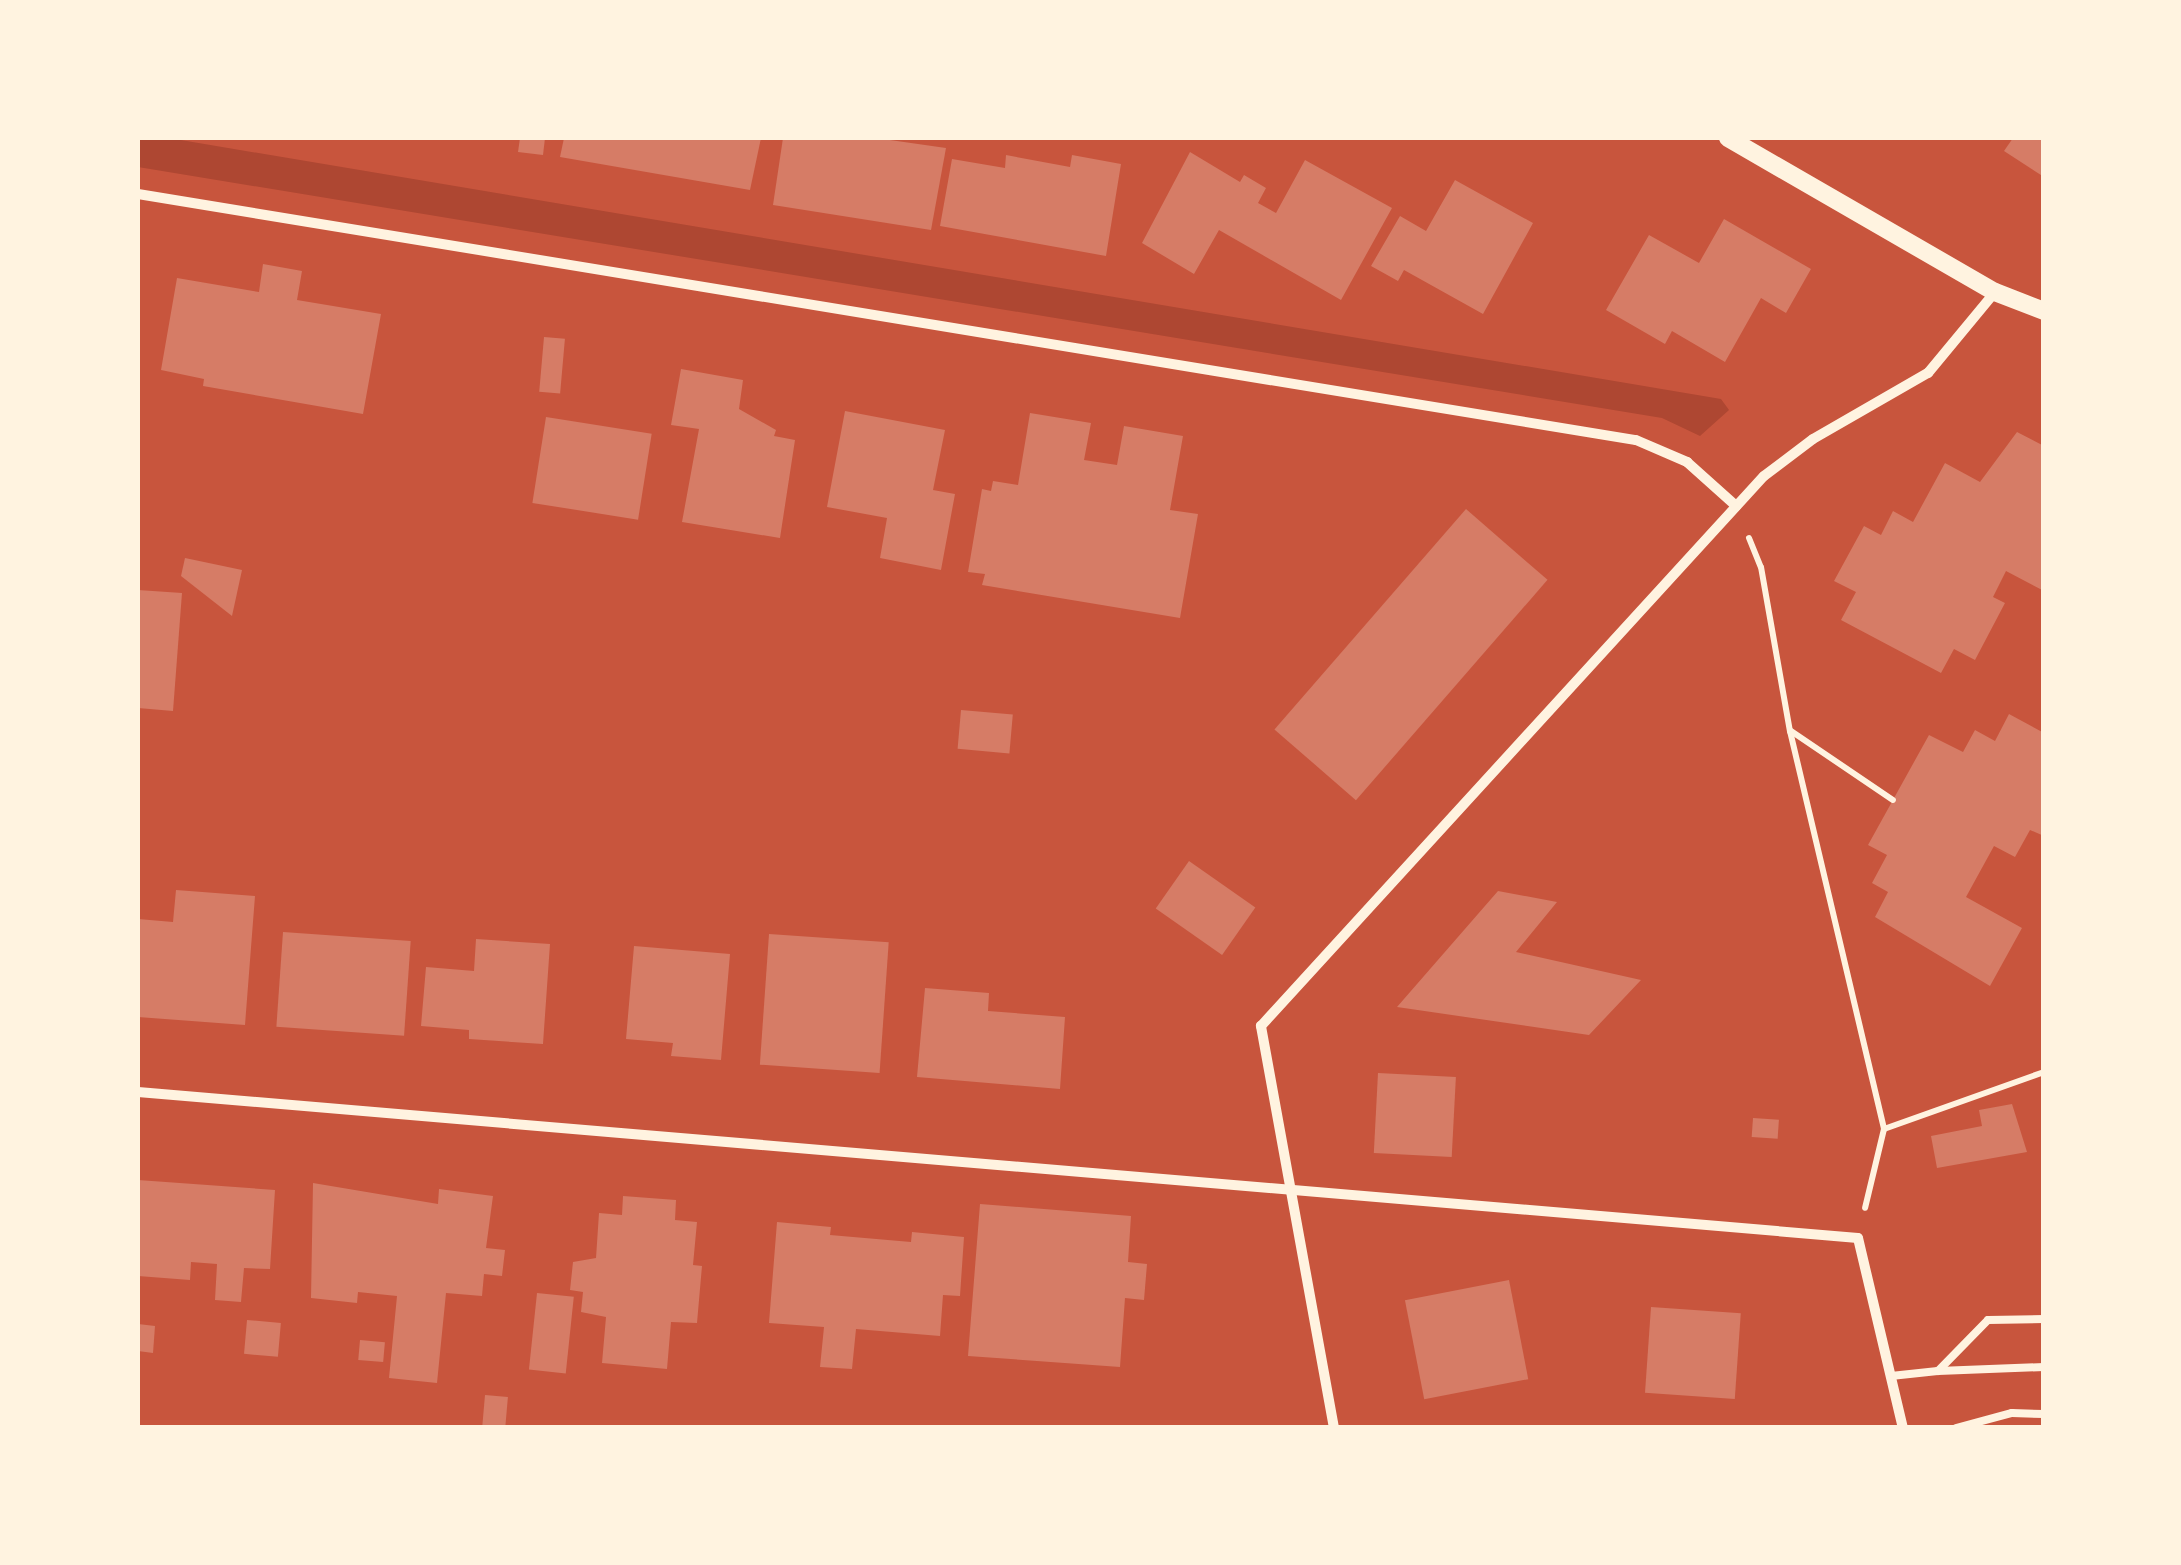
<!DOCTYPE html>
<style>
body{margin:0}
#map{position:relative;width:2181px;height:1565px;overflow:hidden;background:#c8553d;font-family:"Space Grotesk",sans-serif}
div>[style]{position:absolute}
.green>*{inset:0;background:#ae4732}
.building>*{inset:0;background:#d67c66;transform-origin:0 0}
.path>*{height:6px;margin:-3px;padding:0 3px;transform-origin:3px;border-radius:3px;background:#fff3e0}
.service>*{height:8px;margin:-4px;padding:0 4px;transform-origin:4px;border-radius:4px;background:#fff3e0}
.minor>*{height:10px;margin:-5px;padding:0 5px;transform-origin:5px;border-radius:5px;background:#fff3e0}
.tertiary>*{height:18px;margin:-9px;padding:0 9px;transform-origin:9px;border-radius:9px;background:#fff3e0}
span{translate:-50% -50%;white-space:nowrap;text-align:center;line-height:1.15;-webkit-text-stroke:8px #fff3e0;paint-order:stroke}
.frame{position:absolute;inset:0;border:140px solid #fff3e0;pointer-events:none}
</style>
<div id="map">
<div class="green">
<i style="clip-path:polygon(138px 138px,169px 138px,1721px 399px,1729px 410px,1700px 436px,1662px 418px,138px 167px)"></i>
</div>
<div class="building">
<i style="clip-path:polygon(520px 138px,545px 138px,543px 155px,518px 152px)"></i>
<i style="clip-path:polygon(564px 138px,761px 138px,750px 190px,560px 157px)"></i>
<i style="clip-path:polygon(783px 138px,876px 138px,946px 148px,931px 230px,773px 205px)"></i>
<i style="clip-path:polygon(2013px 138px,2044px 138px,2044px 177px,2004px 151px)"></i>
<i style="clip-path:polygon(1190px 152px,1240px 182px,1244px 175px,1266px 188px,1258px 203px,1276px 213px,1305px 160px,1392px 208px,1341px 300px,1219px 230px,1194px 274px,1142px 243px)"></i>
<i style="clip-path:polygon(1006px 155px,1070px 167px,1072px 155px,1121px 164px,1106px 256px,940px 226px,952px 159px,1005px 168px)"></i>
<i style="clip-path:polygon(1455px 180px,1533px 223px,1483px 314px,1404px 270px,1398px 281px,1371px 266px,1400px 216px,1426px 231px)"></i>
<i style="clip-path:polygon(1724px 219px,1811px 269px,1786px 313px,1761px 298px,1725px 362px,1672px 331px,1665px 344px,1606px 310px,1649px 235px,1699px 263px)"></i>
<i style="clip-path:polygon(263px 264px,302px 271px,297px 300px,381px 314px,363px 414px,203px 386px,204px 379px,161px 370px,177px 278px,259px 292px)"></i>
<i style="left:544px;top:337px;width:21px;height:55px;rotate:5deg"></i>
<i style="clip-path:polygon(681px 369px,743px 380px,739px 409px,776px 430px,774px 436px,795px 440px,780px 538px,682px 522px,699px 429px,671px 425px)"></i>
<i style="clip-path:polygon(845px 411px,945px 430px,933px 490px,955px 494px,941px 570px,880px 558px,887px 518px,827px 507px)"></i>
<i style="clip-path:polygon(1030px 413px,1091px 423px,1084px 460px,1117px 465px,1124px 426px,1183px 436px,1170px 510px,1198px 514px,1180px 618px,982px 585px,985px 574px,968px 572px,982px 489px,991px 491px,993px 481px,1018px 485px)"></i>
<i style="left:546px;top:417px;width:107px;height:87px;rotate:9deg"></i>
<i style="clip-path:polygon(2017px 432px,2044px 446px,2044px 591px,2006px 571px,1993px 597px,2005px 603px,1975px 660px,1954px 649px,1941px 673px,1841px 620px,1856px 592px,1834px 581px,1864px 526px,1881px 535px,1893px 511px,1913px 522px,1945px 463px,1980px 482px)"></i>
<i style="left:1466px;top:509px;width:108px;height:292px;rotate:41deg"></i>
<i style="clip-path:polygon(185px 558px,242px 570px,232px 616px,181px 576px)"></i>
<i style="clip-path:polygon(138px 590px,182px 593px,173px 711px,138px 708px)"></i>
<i style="left:961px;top:710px;width:52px;height:39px;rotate:5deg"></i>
<i style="clip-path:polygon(2009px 714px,2044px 733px,2044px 836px,2030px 830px,2015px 857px,1994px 846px,1966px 897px,2022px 928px,1990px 986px,1875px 917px,1888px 892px,1872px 883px,1887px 855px,1868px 845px,1929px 735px,1963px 752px,1975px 730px,1995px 741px)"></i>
<i style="left:1189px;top:861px;width:81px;height:58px;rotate:35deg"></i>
<i style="clip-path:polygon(176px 890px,255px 896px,245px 1025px,138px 1017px,138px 919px,173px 922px)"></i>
<i style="clip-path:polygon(1498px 891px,1557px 902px,1516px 952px,1641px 980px,1589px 1035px,1397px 1007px)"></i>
<i style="left:283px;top:932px;width:128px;height:95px;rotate:4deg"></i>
<i style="left:769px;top:934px;width:120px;height:131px;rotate:4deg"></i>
<i style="clip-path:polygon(476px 939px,550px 944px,543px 1044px,469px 1039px,469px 1030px,421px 1026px,426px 967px,474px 971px)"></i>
<i style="clip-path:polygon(634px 946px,730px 954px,721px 1060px,671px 1056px,673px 1043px,626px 1039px)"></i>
<i style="clip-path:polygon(925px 988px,989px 993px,988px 1011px,1065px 1017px,1060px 1089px,917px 1077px)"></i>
<i style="left:1378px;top:1073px;width:78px;height:80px;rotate:3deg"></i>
<i style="clip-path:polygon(2012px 1104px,2027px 1152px,1937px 1168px,1931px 1136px,1982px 1126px,1979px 1110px)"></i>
<i style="left:1753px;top:1118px;width:26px;height:19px;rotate:4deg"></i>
<i style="clip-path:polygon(138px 1180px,275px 1190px,270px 1269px,244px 1268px,241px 1302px,215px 1300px,217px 1264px,191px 1262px,190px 1280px,138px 1276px)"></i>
<i style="clip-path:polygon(313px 1183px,438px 1204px,439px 1189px,493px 1196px,486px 1248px,505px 1250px,502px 1276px,484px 1274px,482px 1296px,446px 1293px,437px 1383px,389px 1378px,397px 1296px,358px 1292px,357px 1303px,311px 1298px)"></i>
<i style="clip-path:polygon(623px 1196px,676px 1200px,675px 1220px,697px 1222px,693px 1265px,702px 1266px,697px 1323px,671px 1322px,667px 1369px,602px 1363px,606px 1317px,581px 1312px,583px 1292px,570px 1290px,573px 1262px,596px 1258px,599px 1213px,622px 1215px)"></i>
<i style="clip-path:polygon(980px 1204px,1131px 1216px,1128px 1262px,1147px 1264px,1144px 1300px,1125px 1298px,1120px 1367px,968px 1356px)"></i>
<i style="clip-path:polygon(777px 1222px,831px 1227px,830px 1235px,911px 1242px,912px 1232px,964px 1237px,960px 1296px,943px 1295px,940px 1336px,856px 1329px,852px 1369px,820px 1367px,824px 1327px,769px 1323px)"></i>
<i style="left:1509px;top:1280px;width:101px;height:106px;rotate:79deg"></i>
<i style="left:537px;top:1293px;width:37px;height:77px;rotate:6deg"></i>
<i style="left:1651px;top:1307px;width:90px;height:86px;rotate:4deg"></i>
<i style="left:247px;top:1320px;width:34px;height:34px;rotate:5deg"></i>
<i style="clip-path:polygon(138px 1324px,155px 1326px,153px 1353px,138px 1351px)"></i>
<i style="left:360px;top:1340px;width:25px;height:20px;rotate:5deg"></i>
<i style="left:485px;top:1395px;width:23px;height:31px;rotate:5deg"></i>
</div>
<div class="path">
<i style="left:1749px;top:538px;width:31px;rotate:68deg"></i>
<i style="left:1761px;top:567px;width:167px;rotate:80deg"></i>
<i style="left:1790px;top:731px;width:409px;rotate:76.7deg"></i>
<i style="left:1884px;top:1129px;width:81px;rotate:103.5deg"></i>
<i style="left:1791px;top:731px;width:123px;rotate:34.1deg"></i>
<i style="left:1884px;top:1129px;width:170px;rotate:-19.6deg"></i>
</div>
<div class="service">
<i style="left:1938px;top:1371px;width:106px;rotate:-2.2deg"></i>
<i style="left:1891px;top:1376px;width:47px;rotate:-6.1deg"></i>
<i style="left:1938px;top:1371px;width:71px;rotate:-45.6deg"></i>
<i style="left:1988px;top:1320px;width:56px;rotate:-1deg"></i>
<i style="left:1956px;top:1428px;width:58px;rotate:-15deg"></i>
<i style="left:2012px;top:1413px;width:32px;rotate:2deg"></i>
</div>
<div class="minor">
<i style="left:138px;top:194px;width:1518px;rotate:9.33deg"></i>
<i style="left:1636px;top:440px;width:56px;rotate:23.3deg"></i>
<i style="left:1687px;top:462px;width:66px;rotate:41.9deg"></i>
<i style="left:138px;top:1092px;width:1726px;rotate:4.85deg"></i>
<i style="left:1858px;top:1238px;width:195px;rotate:76.7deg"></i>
<i style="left:1334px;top:1428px;width:409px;rotate:-100.3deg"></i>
<i style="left:1261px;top:1026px;width:745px;rotate:-47.56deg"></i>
<i style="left:1764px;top:476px;width:61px;rotate:-37.1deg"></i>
<i style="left:1813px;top:439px;width:133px;rotate:-29.9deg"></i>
<i style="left:1928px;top:373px;width:105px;rotate:-50.4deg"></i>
</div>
<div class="tertiary">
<i style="left:1728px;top:138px;width:308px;rotate:30deg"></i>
<i style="left:1995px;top:292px;width:53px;rotate:21.2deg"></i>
</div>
<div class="frame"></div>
</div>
